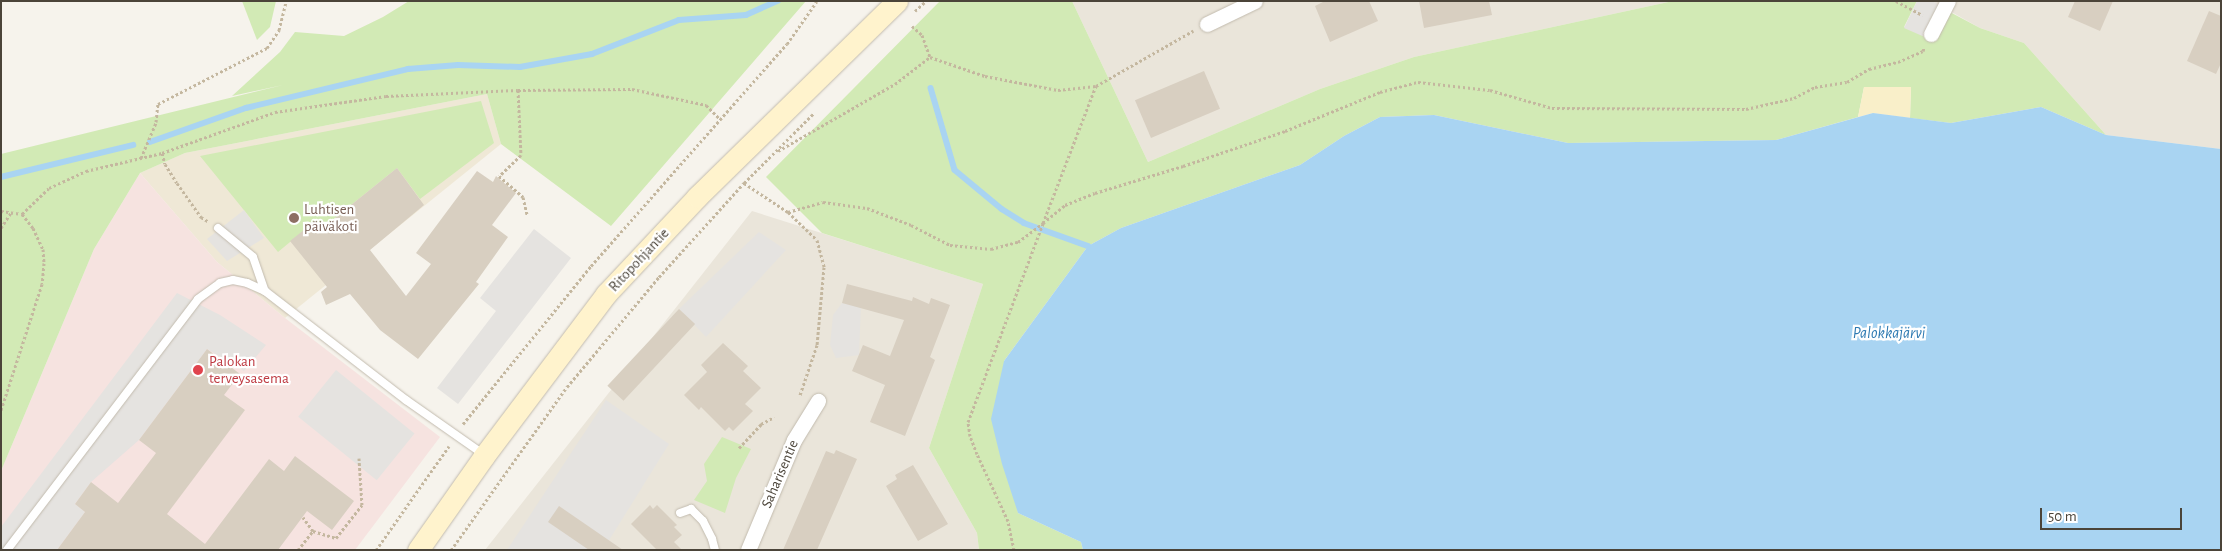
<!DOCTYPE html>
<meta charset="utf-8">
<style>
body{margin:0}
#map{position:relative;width:2222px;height:551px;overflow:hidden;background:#f6f3ec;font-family:"Alegreya Sans",sans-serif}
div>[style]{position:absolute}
.residential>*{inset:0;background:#eae5da}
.education>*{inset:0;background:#efe8d6}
.medical>*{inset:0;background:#f6e3e0}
.green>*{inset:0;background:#d2eab5}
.sand>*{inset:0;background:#f9efc9}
.parking>*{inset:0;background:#e5e3e0;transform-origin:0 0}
.water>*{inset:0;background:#a9d4f2}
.stream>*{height:5.5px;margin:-2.75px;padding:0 2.75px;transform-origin:2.75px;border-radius:2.75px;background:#a9d4f2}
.building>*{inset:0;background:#d8cfc1;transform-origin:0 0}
.path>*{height:3px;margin-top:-1.5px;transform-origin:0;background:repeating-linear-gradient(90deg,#c4b79f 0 2.5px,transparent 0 5px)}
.roads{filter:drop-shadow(0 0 1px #c2bbae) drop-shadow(0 0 1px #c2bbae)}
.service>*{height:8px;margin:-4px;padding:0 4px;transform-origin:4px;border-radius:4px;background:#fff}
.minor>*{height:15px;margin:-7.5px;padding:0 7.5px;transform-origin:7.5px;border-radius:7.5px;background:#fff}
.secondary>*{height:21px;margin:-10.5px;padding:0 10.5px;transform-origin:10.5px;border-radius:10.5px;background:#fff3cd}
.dots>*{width:14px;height:14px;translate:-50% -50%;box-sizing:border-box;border:2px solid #fff;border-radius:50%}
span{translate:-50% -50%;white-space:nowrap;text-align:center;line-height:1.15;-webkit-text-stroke:4.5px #fff;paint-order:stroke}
.education-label{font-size:15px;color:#785e54}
.left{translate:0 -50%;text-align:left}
.street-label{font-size:15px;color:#4b4439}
.health-label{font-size:15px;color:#be3a42}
.water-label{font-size:16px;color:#2e7ab2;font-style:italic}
.frame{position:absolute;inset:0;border:2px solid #4b4439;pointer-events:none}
.scale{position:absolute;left:2040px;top:508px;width:142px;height:22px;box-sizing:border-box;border:2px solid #4b4439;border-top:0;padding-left:6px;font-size:15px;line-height:18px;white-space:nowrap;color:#4b4439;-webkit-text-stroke:4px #fff;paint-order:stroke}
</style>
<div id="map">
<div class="residential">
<i style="clip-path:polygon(1072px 1px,1673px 1px,1414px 57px,1320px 89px,1148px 162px)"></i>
<i style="clip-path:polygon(1932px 1px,2221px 1px,2221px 149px,2106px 135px,2024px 43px,1980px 28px)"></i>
<i style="clip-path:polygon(752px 211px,983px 284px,929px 448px,977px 533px,979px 550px,485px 550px)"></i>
</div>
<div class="education">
<i style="clip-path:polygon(487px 94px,501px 144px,285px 318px,217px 262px,140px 173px,185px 153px)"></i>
</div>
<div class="medical">
<i style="clip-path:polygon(140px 173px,217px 262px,285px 318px,440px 437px,355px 550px,1px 550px,1px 471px,94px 249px)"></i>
</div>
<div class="green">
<i style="clip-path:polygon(242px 1px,276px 1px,270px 27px,257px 40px)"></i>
<i style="clip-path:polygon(409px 1px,806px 1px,611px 226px,501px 144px,487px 94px,185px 153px,140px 173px,94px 249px,1px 471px,1px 154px,283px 85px,232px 96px,280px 52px,295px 32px,344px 36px,383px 17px)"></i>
<i style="clip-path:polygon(940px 1px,1072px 1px,1148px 162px,1320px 89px,1414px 57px,1673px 1px,1917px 1px,1904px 27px,1948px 11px,1980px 28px,2024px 43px,2106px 135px,2041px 107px,1951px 123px,1910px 118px,1911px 87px,1864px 87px,1858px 117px,1776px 140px,1568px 143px,1434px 115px,1380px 117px,1344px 136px,1300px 165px,1121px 228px,1088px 246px,1004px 361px,1018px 513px,1081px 542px,1083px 550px,979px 550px,977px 533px,929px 448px,983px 284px,822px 233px,766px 177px)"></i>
<i style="clip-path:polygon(481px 101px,494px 143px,420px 199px,397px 168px,320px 230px,313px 223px,278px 252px,200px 156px)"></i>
<i style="clip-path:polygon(722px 437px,751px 449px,736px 478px,725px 513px,694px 500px,707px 481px,704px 464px)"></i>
</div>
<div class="sand">
<i style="clip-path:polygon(1864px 87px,1911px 87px,1910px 118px,1873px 113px,1858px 117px)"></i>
</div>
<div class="parking">
<i style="clip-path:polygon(1917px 1px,1932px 1px,1942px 6px,1927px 38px,1904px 28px)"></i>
<i style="clip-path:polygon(244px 210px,264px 238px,227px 261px,207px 239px)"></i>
<i style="clip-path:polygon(534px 229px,571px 258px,458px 404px,437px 388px,496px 311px,480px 298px)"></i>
<i style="clip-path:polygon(759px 232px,786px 250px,706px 337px,679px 309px)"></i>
<i style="clip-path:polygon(177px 293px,220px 315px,266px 345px,244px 371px,207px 349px,139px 440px,91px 482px,75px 504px,85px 512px,57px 550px,1px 550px,1px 527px)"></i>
<i style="clip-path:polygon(842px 303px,861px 306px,859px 355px,836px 358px,830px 345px,833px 315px)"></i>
<i style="left:336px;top:370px;width:101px;height:60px;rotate:39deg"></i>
<i style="clip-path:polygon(606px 400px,669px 444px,603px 550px,507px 550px)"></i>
</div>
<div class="water">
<i style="clip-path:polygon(2041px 107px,2106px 135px,2221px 149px,2221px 550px,1083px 550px,1081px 542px,1018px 513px,1002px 464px,991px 419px,1004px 361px,1088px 246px,1121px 228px,1300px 165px,1344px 136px,1380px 117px,1434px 115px,1568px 143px,1776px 140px,1873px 113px,1951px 123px)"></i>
</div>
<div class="stream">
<i style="left:931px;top:88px;width:85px;rotate:73.7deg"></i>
<i style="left:955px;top:170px;width:61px;rotate:39.7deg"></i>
<i style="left:1002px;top:209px;width:26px;rotate:32deg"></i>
<i style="left:1024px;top:223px;width:68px;rotate:19.8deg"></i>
<i style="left:150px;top:142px;width:102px;rotate:-19.5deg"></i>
<i style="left:246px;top:108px;width:167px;rotate:-13.5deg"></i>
<i style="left:408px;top:69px;width:50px;rotate:-4.6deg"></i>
<i style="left:458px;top:65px;width:62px;rotate:1.8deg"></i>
<i style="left:520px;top:67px;width:73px;rotate:-10.2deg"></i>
<i style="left:592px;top:54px;width:93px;rotate:-21.3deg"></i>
<i style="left:679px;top:20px;width:67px;rotate:-4.3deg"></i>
<i style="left:746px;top:15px;width:35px;rotate:-24deg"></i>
<i style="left:1px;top:177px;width:136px;rotate:-13.6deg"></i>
</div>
<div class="building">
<i style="clip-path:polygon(1325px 1px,1369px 1px,1378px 21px,1330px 42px,1315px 6px)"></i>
<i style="clip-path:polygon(1419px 1px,1489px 1px,1492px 15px,1424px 28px)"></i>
<i style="clip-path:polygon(2075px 1px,2113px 1px,2100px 31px,2068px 17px)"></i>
<i style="clip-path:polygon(2209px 11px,2221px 16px,2221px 63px,2216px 74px,2187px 61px)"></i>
<i style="left:1204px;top:71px;width:41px;height:75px;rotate:67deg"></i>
<i style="clip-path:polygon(397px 168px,424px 205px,370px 250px,406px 296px,431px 264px,416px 253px,477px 171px,493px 182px,496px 176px,516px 193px,492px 225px,508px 237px,476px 282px,479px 284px,418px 359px,380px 330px,350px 294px,326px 305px,321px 292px,327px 287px,290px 241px,314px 222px,320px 230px)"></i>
<i style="clip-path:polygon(847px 284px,912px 301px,913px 297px,929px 304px,931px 298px,950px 305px,930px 357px,935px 360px,905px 436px,870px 422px,885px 385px,852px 371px,863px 345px,890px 356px,904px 320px,842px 303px)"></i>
<i style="left:679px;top:309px;width:22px;height:105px;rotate:43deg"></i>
<i style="clip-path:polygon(723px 343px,748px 366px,743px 371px,761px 388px,745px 404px,753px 411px,733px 431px,729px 427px,725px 431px,701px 407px,699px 410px,684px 395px,707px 372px,701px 365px)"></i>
<i style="clip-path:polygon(207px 349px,240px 374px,224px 395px,245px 410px,167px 514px,205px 544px,269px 459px,284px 471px,295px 456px,354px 501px,332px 530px,307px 511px,278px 550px,57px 550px,85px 512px,75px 504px,91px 482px,118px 503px,156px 453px,139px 440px)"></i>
<i style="clip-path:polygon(836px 450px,857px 459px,817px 550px,783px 550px,826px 451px,834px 454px)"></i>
<i style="clip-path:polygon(913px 465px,948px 524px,918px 541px,886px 486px,897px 479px,895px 475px)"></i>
<i style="clip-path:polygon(650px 505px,653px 509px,657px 505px,677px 525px,674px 527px,682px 535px,674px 542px,682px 550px,657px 550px,631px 524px)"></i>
<i style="clip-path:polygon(559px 506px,623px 550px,589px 550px,548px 522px)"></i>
</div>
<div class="path">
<i style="left:1896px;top:1px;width:30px;rotate:28deg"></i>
<i style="left:915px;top:11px;width:15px;rotate:-42deg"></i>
<i style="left:912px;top:26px;width:13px;rotate:42deg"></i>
<i style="left:922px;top:35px;width:23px;rotate:70deg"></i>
<i style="left:518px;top:90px;width:65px;rotate:87.4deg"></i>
<i style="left:521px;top:155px;width:30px;rotate:136deg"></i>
<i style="left:499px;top:176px;width:32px;rotate:41deg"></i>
<i style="left:523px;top:197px;width:18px;rotate:77deg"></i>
<i style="left:778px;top:151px;width:135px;rotate:-29.8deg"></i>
<i style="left:895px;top:84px;width:44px;rotate:-37.6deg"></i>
<i style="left:930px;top:57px;width:58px;rotate:19.1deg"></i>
<i style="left:985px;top:76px;width:74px;rotate:10.9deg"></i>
<i style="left:1058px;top:90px;width:38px;rotate:-6deg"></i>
<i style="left:1096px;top:86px;width:112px;rotate:-29.6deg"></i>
<i style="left:162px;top:153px;width:11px;rotate:75deg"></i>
<i style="left:165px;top:164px;width:22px;rotate:58deg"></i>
<i style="left:177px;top:183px;width:42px;rotate:54.8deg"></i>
<i style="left:201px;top:217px;width:9px;rotate:32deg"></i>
<i style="left:141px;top:158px;width:39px;rotate:-67deg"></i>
<i style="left:156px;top:122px;width:18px;rotate:-84deg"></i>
<i style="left:158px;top:104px;width:123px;rotate:-27.2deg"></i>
<i style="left:267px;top:48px;width:22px;rotate:-56deg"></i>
<i style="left:279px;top:30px;width:30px;rotate:-76deg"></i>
<i style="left:744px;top:183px;width:53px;rotate:33.4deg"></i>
<i style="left:788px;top:212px;width:40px;rotate:44deg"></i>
<i style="left:817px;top:240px;width:28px;rotate:75deg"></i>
<i style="left:824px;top:267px;width:78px;rotate:95.1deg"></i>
<i style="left:817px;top:345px;width:53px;rotate:108.8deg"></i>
<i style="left:1px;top:211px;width:21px;rotate:8deg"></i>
<i style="left:22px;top:214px;width:18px;rotate:52deg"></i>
<i style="left:33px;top:228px;width:23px;rotate:65deg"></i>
<i style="left:43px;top:249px;width:14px;rotate:86deg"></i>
<i style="left:44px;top:263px;width:21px;rotate:95deg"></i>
<i style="left:42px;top:284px;width:133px;rotate:108deg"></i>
<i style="left:788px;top:212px;width:36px;rotate:-16deg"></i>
<i style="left:823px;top:202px;width:44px;rotate:7.8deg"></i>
<i style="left:867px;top:208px;width:47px;rotate:21.1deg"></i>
<i style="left:911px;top:225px;width:44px;rotate:27.1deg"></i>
<i style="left:950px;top:245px;width:41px;rotate:5.6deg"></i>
<i style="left:991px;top:249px;width:28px;rotate:-15deg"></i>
<i style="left:1018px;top:242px;width:31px;rotate:-37deg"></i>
<i style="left:1043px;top:223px;width:147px;rotate:-68.9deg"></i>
<i style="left:22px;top:214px;width:37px;rotate:-44deg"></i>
<i style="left:49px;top:188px;width:41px;rotate:-24.7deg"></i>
<i style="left:86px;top:171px;width:78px;rotate:-13.3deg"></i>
<i style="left:162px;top:153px;width:120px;rotate:-19.9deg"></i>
<i style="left:275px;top:112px;width:112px;rotate:-8.2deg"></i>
<i style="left:386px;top:96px;width:132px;rotate:-2.6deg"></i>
<i style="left:518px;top:90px;width:114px;rotate:-0.5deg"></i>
<i style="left:632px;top:89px;width:76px;rotate:12.2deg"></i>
<i style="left:706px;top:105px;width:18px;rotate:45deg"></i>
<i style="left:1px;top:228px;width:20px;rotate:-57deg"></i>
<i style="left:463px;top:424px;width:203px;rotate:-51deg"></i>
<i style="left:591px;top:266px;width:296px;rotate:-48.6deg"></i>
<i style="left:787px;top:44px;width:52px;rotate:-55.1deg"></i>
<i style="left:739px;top:448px;width:33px;rotate:-47deg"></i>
<i style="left:761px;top:424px;width:15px;rotate:-28deg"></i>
<i style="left:313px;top:531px;width:24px;rotate:17deg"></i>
<i style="left:336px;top:538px;width:42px;rotate:-51.8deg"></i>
<i style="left:362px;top:505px;width:47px;rotate:-93.7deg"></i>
<i style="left:298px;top:550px;width:24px;rotate:-52deg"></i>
<i style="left:313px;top:531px;width:17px;rotate:-126deg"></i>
<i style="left:376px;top:550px;width:127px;rotate:-54.9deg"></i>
<i style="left:451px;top:550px;width:200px;rotate:-54.6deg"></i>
<i style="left:567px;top:387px;width:143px;rotate:-50.1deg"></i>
<i style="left:659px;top:277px;width:127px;rotate:-47.9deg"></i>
<i style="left:744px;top:183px;width:99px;rotate:-45deg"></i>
<i style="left:1014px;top:550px;width:30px;rotate:-102deg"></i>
<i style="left:1008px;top:521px;width:74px;rotate:-114.8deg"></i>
<i style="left:977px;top:454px;width:19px;rotate:-111deg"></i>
<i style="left:970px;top:436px;width:14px;rotate:-98deg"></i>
<i style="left:968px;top:422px;width:213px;rotate:-69.3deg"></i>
<i style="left:1043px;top:223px;width:28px;rotate:-39deg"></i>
<i style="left:1065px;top:205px;width:32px;rotate:-22deg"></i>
<i style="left:1095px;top:193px;width:92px;rotate:-17.1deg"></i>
<i style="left:1183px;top:166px;width:108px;rotate:-18.9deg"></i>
<i style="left:1285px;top:131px;width:103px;rotate:-22.3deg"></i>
<i style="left:1380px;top:92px;width:39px;rotate:-15deg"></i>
<i style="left:1418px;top:82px;width:72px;rotate:6.3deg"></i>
<i style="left:1490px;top:90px;width:65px;rotate:16.2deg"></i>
<i style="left:1552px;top:108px;width:194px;rotate:0.3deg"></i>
<i style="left:1746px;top:109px;width:49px;rotate:-12.9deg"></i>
<i style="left:1794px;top:98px;width:24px;rotate:-28deg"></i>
<i style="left:1815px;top:87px;width:32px;rotate:-9deg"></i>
<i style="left:1847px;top:82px;width:26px;rotate:-31deg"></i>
<i style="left:1869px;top:69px;width:30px;rotate:-14deg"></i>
<i style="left:1898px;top:62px;width:27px;rotate:-24deg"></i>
<i style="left:1923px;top:51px;width:3px;rotate:-72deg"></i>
</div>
<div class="roads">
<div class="service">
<i style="left:218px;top:228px;width:45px;rotate:39.6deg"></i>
<i style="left:253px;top:257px;width:36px;rotate:71deg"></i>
<i style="left:265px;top:291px;width:178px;rotate:37.7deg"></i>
<i style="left:406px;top:400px;width:94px;rotate:35deg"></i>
<i style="left:680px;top:513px;width:12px;rotate:-20deg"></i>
<i style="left:691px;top:509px;width:17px;rotate:45deg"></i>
<i style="left:703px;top:521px;width:20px;rotate:63deg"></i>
<i style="left:712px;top:539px;width:11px;rotate:75deg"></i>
<i style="left:7px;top:550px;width:315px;rotate:-52.7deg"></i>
<i style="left:198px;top:299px;width:27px;rotate:-36deg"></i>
<i style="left:220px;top:283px;width:13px;rotate:-13deg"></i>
<i style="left:233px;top:280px;width:14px;rotate:12deg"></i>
<i style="left:247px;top:283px;width:20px;rotate:24deg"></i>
</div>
<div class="minor">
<i style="left:1207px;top:24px;width:53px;rotate:-25.6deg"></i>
<i style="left:1931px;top:34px;width:37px;rotate:-63deg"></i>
<i style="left:748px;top:550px;width:119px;rotate:-67.3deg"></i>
<i style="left:794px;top:440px;width:46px;rotate:-58.4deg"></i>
</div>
<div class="secondary">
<i style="left:418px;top:550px;width:115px;rotate:-54.9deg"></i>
<i style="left:484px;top:456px;width:203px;rotate:-53deg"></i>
<i style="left:606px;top:294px;width:133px;rotate:-46.8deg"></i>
<i style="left:697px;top:197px;width:280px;rotate:-44.4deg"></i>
</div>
</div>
<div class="dots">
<i style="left:294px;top:218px;background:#8d6e63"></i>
<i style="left:198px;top:370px;background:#e0444e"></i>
</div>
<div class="education-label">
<span class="left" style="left:304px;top:218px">Luhtisen<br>päiväkoti</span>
</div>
<div class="street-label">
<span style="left:639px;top:260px;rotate:-47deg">Ritopohjantie</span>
<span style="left:780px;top:474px;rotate:-67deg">Saharisentie</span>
</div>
<div class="health-label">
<span class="left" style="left:209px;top:370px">Palokan<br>terveysasema</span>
</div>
<div class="water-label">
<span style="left:1889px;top:333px">Palokkajärvi</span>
</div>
<div class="frame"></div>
<div class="scale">50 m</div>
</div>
